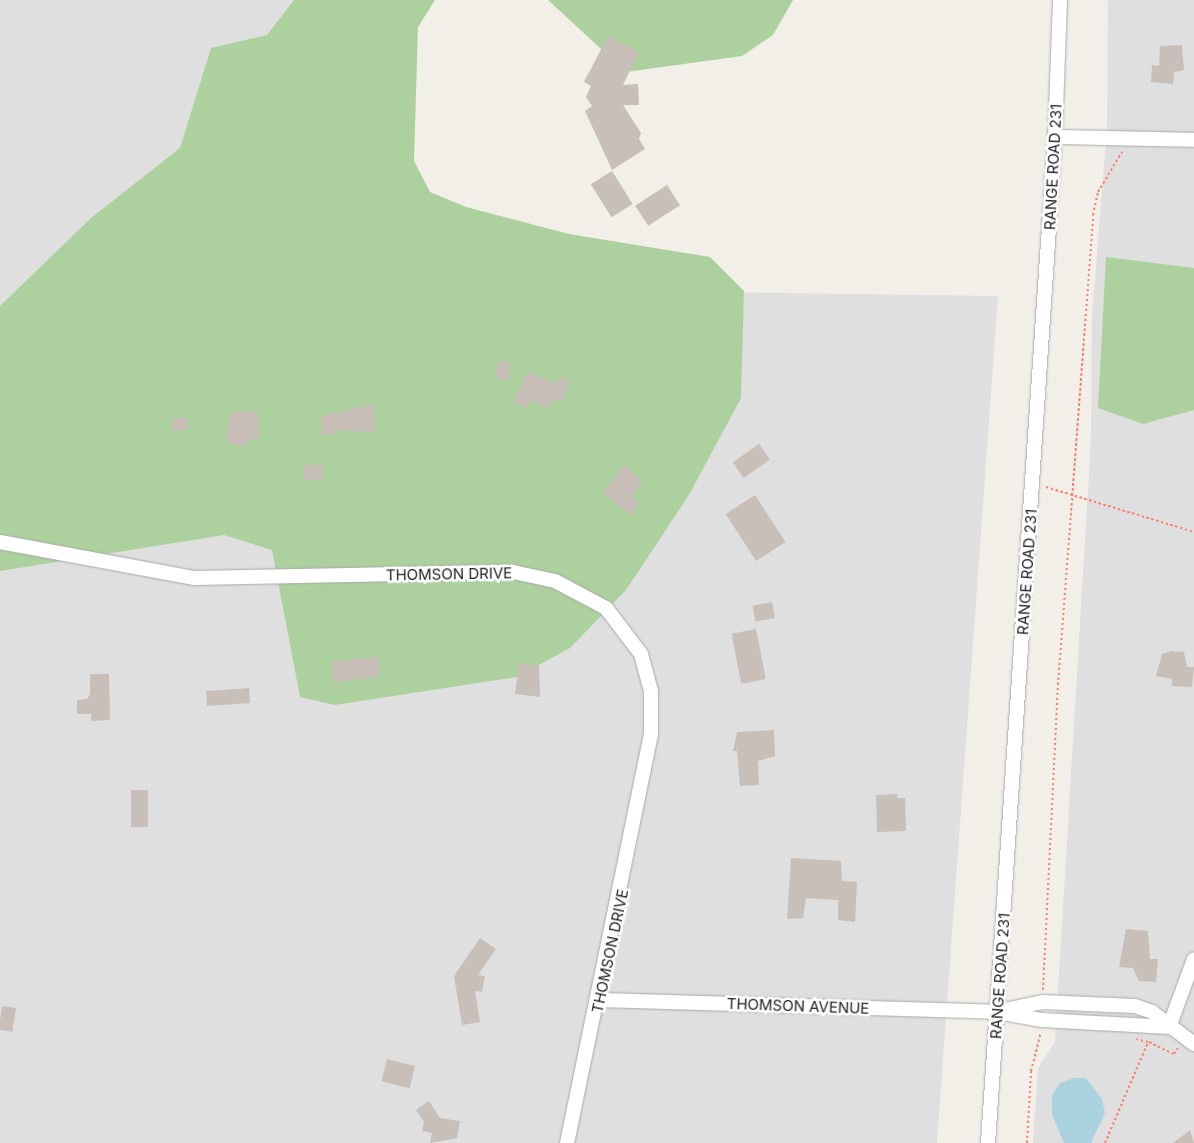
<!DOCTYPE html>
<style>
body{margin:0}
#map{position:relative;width:1194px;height:1143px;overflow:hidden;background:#f2efe9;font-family:Inter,sans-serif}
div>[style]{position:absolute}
.residential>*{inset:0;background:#e0dfdf}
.forest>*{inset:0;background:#add19e}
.water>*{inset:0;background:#aad3df}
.building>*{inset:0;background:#c7bfb8;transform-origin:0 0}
.path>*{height:2px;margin-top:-1px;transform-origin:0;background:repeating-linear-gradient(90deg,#fa8072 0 2.5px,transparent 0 5px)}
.roads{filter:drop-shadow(0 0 1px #a9a9a9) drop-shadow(0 0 1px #a9a9a9)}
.minor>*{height:14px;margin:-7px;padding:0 7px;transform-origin:7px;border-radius:7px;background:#fff}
span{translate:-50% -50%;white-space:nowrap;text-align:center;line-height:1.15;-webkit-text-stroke:5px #fff;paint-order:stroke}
.street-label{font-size:15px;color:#222}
</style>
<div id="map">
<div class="residential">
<i style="clip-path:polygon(0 0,367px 0,367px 287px,998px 296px,937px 1143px,0 1143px)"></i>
<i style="clip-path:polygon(1108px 0,1194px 0,1194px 1143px,1033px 1143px,1038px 1068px,1055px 1042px,1091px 439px,1092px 316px,1107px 128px)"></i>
</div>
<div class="forest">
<i style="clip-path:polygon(294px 0,435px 0,418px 27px,414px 161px,430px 192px,466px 207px,569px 234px,710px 257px,744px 291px,741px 398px,689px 495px,626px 590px,570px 648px,517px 677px,335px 705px,300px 697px,272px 550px,224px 535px,0 571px,0 306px,91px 218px,180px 148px,211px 48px,267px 35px)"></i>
<i style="clip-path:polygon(548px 0,793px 0,773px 35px,742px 56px,626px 72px)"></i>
<i style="clip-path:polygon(1106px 257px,1194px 268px,1194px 410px,1143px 424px,1098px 408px)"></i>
</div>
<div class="water">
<i style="clip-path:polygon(1073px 1078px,1086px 1078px,1102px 1099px,1105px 1113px,1091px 1143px,1064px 1143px,1052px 1115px,1052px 1095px,1060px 1083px)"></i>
</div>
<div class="building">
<i style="clip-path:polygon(608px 36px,639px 52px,623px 85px,638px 84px,639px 105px,623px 105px,641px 133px,639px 139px,645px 149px,612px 170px,585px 111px,592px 106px,586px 97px,591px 86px,584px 82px)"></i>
<i style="clip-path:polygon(1182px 45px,1184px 70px,1174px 72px,1173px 84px,1151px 82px,1152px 65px,1159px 66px,1160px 46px)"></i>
<i style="left:612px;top:171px;width:39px;height:25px;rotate:58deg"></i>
<i style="left:667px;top:185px;width:24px;height:38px;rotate:57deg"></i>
<i style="left:497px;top:361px;width:13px;height:18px;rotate:4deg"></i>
<i style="clip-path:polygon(527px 372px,557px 383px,560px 376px,571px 380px,562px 402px,553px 399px,549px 408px,531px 400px,527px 408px,513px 403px)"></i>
<i style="clip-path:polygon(374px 404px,375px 433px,337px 430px,337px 434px,322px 435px,321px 416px)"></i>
<i style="clip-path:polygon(238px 411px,257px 412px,260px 438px,246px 441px,245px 447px,226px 442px,229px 414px)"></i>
<i style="left:186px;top:417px;width:12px;height:15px;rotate:81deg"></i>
<i style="left:759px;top:444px;width:19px;height:32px;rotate:55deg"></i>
<i style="clip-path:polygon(624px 464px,642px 481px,632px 497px,639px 502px,631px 516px,603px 493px)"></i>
<i style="left:304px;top:465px;width:19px;height:15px"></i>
<i style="left:755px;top:495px;width:56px;height:35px;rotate:57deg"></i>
<i style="left:772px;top:602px;width:16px;height:20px;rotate:79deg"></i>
<i style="left:756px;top:629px;width:51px;height:25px;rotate:79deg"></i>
<i style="clip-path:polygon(1171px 651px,1184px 652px,1187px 667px,1194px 667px,1192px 687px,1172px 686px,1172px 679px,1156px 676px,1162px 654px)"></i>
<i style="clip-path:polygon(379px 657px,380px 676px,333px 683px,332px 661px)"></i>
<i style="clip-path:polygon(519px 663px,539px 666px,540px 697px,515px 694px)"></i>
<i style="clip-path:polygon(90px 674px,109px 674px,110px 720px,91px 721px,91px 714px,77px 714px,77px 700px,87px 699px,90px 694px)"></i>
<i style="left:249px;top:688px;width:15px;height:43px;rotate:86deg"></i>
<i style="clip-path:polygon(774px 730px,775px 756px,758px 761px,759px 785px,740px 786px,737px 751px,733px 751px,737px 732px)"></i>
<i style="left:148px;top:790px;width:37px;height:17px;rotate:90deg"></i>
<i style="clip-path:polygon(897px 794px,897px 798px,905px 798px,906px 831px,877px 832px,876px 795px)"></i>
<i style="clip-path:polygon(791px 858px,841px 861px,842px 881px,857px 882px,855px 922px,838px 920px,838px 900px,806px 898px,803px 918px,787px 919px)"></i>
<i style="clip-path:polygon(1126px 929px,1148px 931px,1150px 959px,1158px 959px,1156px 982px,1139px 981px,1133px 968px,1119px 967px)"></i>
<i style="clip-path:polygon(480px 938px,496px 949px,478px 975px,485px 976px,482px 992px,475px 991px,480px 1022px,462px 1025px,454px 976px)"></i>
<i style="left:2px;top:1006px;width:14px;height:24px;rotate:8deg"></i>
<i style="left:387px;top:1059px;width:29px;height:23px;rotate:14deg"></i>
<i style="clip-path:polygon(429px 1101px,440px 1118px,460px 1121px,457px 1138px,430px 1143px,432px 1133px,422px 1131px,424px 1122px,416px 1110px)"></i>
<i style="clip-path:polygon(1190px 1130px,1194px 1143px,1173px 1143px)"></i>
</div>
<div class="path">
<i style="left:1046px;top:487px;width:155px;rotate:16.9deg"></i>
<i style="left:1043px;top:990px;width:305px;rotate:-87.2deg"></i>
<i style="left:1058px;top:685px;width:471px;rotate:-85.7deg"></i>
<i style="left:1093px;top:215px;width:24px;rotate:-78deg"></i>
<i style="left:1098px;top:192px;width:47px;rotate:-59deg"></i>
<i style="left:1149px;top:1042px;width:28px;rotate:26deg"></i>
<i style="left:1174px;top:1054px;width:7px;rotate:-56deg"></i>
<i style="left:1027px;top:1143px;width:72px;rotate:-86.8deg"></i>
<i style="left:1031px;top:1071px;width:40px;rotate:-75.6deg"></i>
<i style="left:1105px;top:1143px;width:110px;rotate:-66.9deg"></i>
<i style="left:1148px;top:1042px;width:12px;rotate:-166deg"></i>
</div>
<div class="roads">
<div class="minor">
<i style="left:1055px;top:137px;width:139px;rotate:1.2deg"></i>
<i style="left:0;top:542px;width:198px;rotate:10.5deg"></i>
<i style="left:195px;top:578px;width:318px;rotate:-1.1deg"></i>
<i style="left:513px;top:572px;width:43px;rotate:12.1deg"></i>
<i style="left:555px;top:581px;width:58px;rotate:27.9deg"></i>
<i style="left:606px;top:608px;width:58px;rotate:52.7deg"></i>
<i style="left:641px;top:654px;width:39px;rotate:75deg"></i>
<i style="left:651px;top:692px;width:42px;rotate:90deg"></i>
<i style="left:651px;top:734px;width:418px;rotate:101.6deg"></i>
<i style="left:600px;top:1000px;width:397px;rotate:1.7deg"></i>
<i style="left:997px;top:1012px;width:46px;rotate:10.1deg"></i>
<i style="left:1042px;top:1020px;width:127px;rotate:3.2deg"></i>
<i style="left:1005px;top:1010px;width:38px;rotate:-12deg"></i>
<i style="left:1042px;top:1002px;width:93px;rotate:2.5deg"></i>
<i style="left:1135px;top:1006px;width:18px;rotate:19deg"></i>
<i style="left:1152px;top:1012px;width:53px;rotate:37.3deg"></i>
<i style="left:1169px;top:1027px;width:72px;rotate:-69.8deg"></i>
<i style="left:988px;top:1143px;width:1008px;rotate:-86.19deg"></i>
<i style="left:1055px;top:137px;width:137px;rotate:-87.9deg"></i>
</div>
</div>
<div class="street-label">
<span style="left:1053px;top:167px;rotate:-87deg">RANGE ROAD 231</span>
<span style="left:1027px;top:572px;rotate:-86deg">RANGE ROAD 231</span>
<span style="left:449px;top:574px;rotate:-1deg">THOMSON DRIVE</span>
<span style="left:610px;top:951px;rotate:-78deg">THOMSON DRIVE</span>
<span style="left:1000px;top:976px;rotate:-86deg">RANGE ROAD 231</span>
<span style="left:798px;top:1006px;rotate:2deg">THOMSON AVENUE</span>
</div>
</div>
